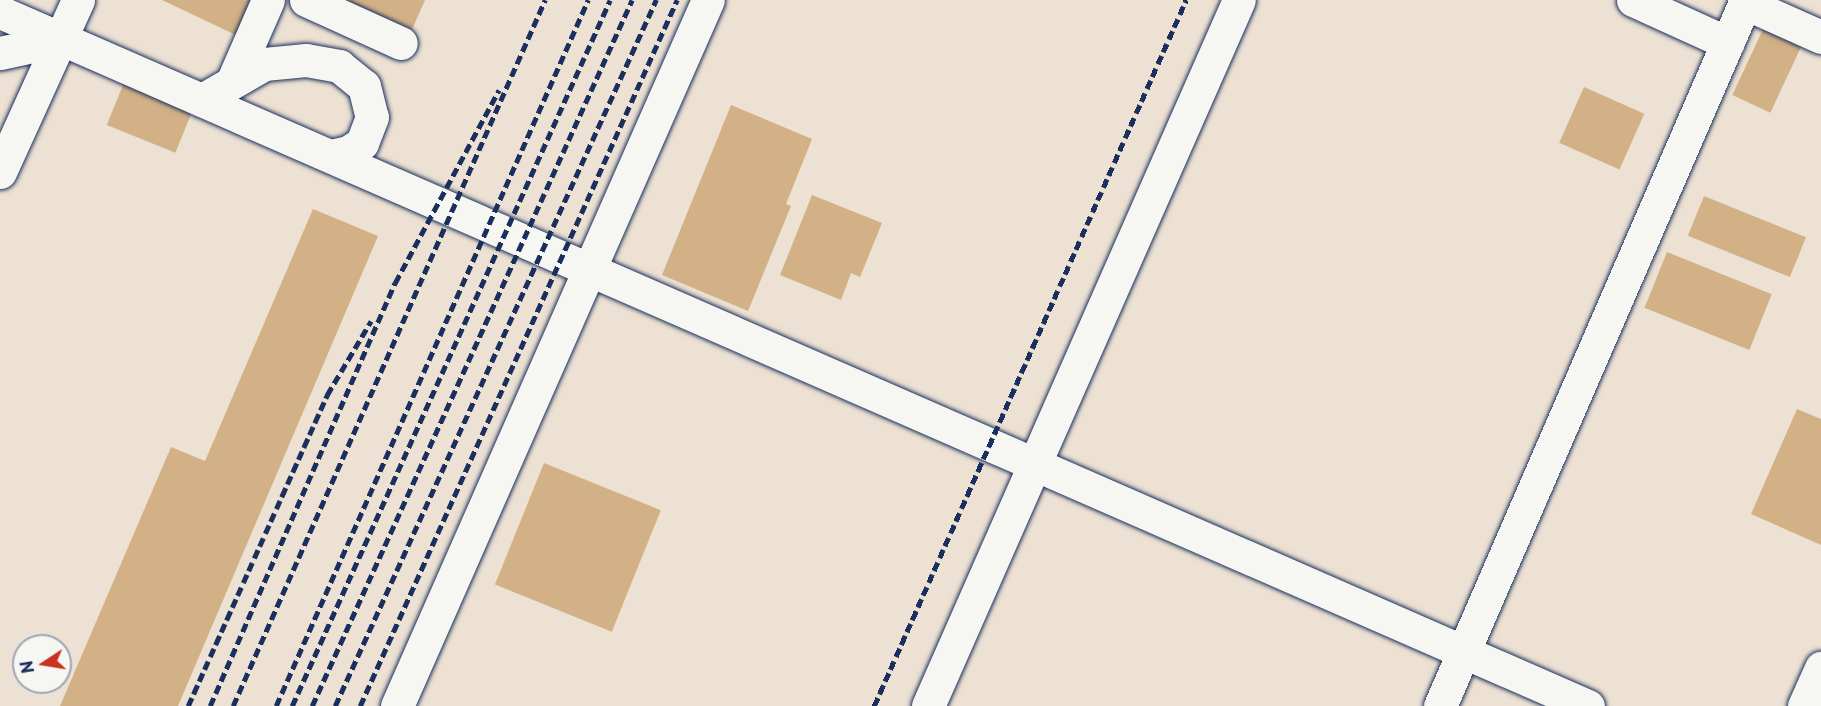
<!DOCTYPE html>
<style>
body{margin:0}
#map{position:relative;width:1821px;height:706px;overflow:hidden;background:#f6f6f2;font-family:"Playpen Sans",sans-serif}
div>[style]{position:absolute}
.built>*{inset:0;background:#ece1d2}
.building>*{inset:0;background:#d3b186;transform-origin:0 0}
.roads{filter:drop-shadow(0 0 2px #1b2f5e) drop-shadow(0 0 2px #1b2f5e)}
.minor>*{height:33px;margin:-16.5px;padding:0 16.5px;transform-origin:16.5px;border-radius:16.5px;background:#f6f6f2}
.rail>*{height:4.5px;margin-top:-2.25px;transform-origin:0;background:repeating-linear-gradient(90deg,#1b2f5e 0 9px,transparent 0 13.5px)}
span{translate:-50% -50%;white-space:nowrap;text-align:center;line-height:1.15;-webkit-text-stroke:4.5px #f6f6f2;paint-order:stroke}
.north{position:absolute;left:12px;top:634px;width:60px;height:60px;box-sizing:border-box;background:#f6f6f2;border:2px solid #9ea6b7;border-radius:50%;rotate:258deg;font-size:16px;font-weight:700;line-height:24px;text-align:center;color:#1b2f5e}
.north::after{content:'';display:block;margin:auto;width:21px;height:27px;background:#c8321e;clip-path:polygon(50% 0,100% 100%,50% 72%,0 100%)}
</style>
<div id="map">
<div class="built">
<i style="clip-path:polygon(evenodd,0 0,1821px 0,1821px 706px,0 706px,0 0,24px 646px,60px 646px,60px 682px,24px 682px,24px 646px)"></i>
</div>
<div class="building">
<i style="clip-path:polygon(162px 0,255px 0,240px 37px)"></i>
<i style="clip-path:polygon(336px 0,425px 0,411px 32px)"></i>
<i style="left:1764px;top:27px;width:42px;height:75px;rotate:25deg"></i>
<i style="left:127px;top:75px;width:74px;height:54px;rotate:22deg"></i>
<i style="left:1584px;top:87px;width:66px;height:61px;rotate:24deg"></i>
<i style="clip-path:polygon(731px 105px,812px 139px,786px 204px,791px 206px,748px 311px,662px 275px)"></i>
<i style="clip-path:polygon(812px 195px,882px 223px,860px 277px,851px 273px,841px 300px,780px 275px)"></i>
<i style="left:1704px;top:196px;width:110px;height:43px;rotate:22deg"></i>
<i style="clip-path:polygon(313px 209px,378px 236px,178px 706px,60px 706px,171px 447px,205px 461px)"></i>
<i style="left:1667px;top:252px;width:113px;height:60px;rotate:22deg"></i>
<i style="clip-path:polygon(1797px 409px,1821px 419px,1821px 545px,1751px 514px)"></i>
<i style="left:544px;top:463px;width:126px;height:131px;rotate:22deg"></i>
</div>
<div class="roads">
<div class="minor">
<i style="left:306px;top:0;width:104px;rotate:24.4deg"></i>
<i style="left:1633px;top:0;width:104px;rotate:24.4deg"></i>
<i style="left:1745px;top:3px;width:83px;rotate:24.1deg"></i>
<i style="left:0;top:12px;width:1733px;rotate:23.61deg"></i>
<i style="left:0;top:53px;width:61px;rotate:-12.2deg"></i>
<i style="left:233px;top:80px;width:87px;rotate:-66.4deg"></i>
<i style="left:202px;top:100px;width:72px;rotate:-30.1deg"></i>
<i style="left:264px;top:64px;width:42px;rotate:-5.4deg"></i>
<i style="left:306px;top:60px;width:34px;rotate:10deg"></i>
<i style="left:339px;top:66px;width:32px;rotate:39deg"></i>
<i style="left:364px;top:86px;width:32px;rotate:76deg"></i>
<i style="left:372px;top:117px;width:28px;rotate:111deg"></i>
<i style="left:362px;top:143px;width:17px;rotate:147deg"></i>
<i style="left:348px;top:152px;width:18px;rotate:167deg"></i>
<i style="left:0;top:172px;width:189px;rotate:-65.6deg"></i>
<i style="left:397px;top:706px;width:771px;rotate:-66.23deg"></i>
<i style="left:928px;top:706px;width:771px;rotate:-66.23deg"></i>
<i style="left:1440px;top:706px;width:769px;rotate:-66.57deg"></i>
<i style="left:1804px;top:706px;width:42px;rotate:-65.9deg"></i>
</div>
</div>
<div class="rail">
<i style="left:188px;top:706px;width:341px;rotate:-65.9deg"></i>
<i style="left:327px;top:395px;width:86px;rotate:-59.3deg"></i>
<i style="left:210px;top:706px;width:462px;rotate:-66.4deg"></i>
<i style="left:395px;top:283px;width:219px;rotate:-61.7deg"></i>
<i style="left:233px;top:706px;width:772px;rotate:-66.16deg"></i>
<i style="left:276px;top:706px;width:772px;rotate:-66.16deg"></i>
<i style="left:292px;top:706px;width:774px;rotate:-65.75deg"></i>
<i style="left:312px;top:706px;width:775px;rotate:-65.62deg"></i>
<i style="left:335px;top:706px;width:776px;rotate:-65.55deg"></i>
<i style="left:360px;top:706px;width:774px;rotate:-65.82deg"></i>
<i style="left:874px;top:706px;width:772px;rotate:-66.16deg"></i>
</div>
<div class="north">N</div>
</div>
